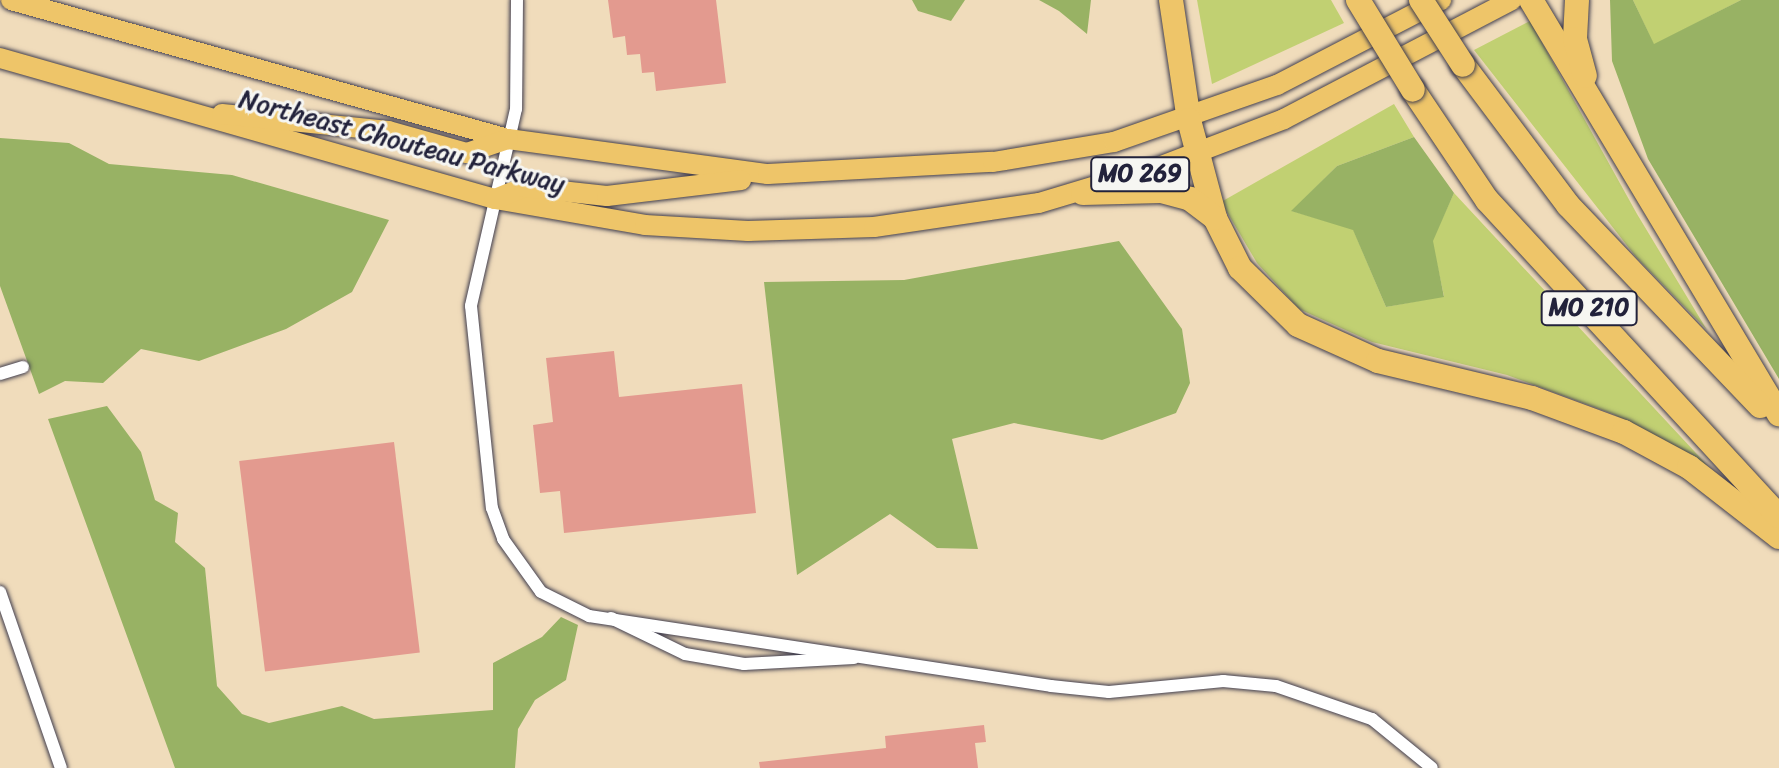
<!DOCTYPE html>
<style>
body{margin:0}
#map{position:relative;width:1779px;height:768px;overflow:hidden;background:#f0dcbb;font-family:Sriracha,sans-serif}
div>[style]{position:absolute}
.green>*{inset:0;background:#c1d072}
.forest>*{inset:0;background:#98b264}
.building>*{inset:0;background:#e39a8f;transform-origin:0 0}
.roads{filter:drop-shadow(0 0 2px #413e4e) drop-shadow(0 0 2px #413e4e)}
.minor>*{height:12px;margin:-6px;padding:0 6px;transform-origin:6px;border-radius:6px;background:#fff}
.primary>*{height:20px;margin:-10px;padding:0 10px;transform-origin:10px;border-radius:10px;background:#eec569}
.motorway>*{height:24px;margin:-12px;padding:0 12px;transform-origin:12px;border-radius:12px;background:#eec569}
.bridges{filter:drop-shadow(0 0 2px #413e4e) drop-shadow(0 0 2px #413e4e)}
.motorway-bridge>*{height:24px;margin:-12px;padding:0 12px;transform-origin:12px;border-radius:12px;background:#eec569}
span{translate:-50% -50%;white-space:nowrap;text-align:center;line-height:1.15;-webkit-text-stroke:6px #f6f6f2;paint-order:stroke}
.shield-label span{padding:2px 6px;background:#f6f6f2;border:2px solid;border-radius:6px;-webkit-text-stroke-width:0}
.shield-label{font-size:24px;color:#22223b;font-weight:700}
.street-label{font-size:26px;color:#22223b}
</style>
<div id="map">
<div class="green">
<i style="clip-path:polygon(1197px 0,1331px 0,1344px 23px,1212px 84px)"></i>
<i style="clip-path:polygon(1633px 0,1741px 0,1654px 45px)"></i>
<i style="clip-path:polygon(1530px 21px,1637px 214px,1707px 330px,1636px 257px,1474px 50px)"></i>
<i style="clip-path:polygon(1394px 104px,1414px 137px,1337px 166px,1292px 211px,1353px 229px,1386px 307px,1444px 296px,1432px 241px,1454px 193px,1708px 466px,1613px 414px,1507px 375px,1372px 342px,1299px 309px,1257px 263px,1221px 202px)"></i>
</div>
<div class="forest">
<i style="clip-path:polygon(912px 0,965px 0,951px 21px,918px 11px)"></i>
<i style="clip-path:polygon(1039px 0,1091px 0,1087px 34px,1059px 11px)"></i>
<i style="clip-path:polygon(1610px 0,1633px 0,1654px 44px,1741px 0,1779px 0,1779px 379px,1648px 159px,1612px 61px)"></i>
<i style="clip-path:polygon(1414px 137px,1454px 193px,1433px 241px,1444px 297px,1386px 307px,1353px 230px,1291px 211px,1337px 166px)"></i>
<i style="clip-path:polygon(0 138px,69px 143px,109px 164px,232px 175px,389px 220px,352px 292px,286px 329px,199px 361px,141px 349px,103px 383px,65px 381px,39px 394px,0 286px)"></i>
<i style="clip-path:polygon(1119px 241px,1182px 329px,1190px 383px,1176px 413px,1102px 440px,1014px 423px,952px 439px,978px 549px,937px 548px,890px 514px,797px 575px,764px 282px,904px 280px)"></i>
<i style="clip-path:polygon(107px 406px,141px 452px,155px 500px,178px 513px,175px 542px,205px 568px,217px 686px,242px 714px,269px 723px,342px 706px,374px 719px,493px 710px,493px 663px,542px 637px,561px 617px,578px 625px,566px 680px,535px 700px,518px 729px,515px 768px,175px 768px,48px 419px)"></i>
</div>
<div class="building">
<i style="clip-path:polygon(608px 0,716px 0,726px 83px,656px 91px,654px 72px,642px 73px,640px 54px,627px 55px,625px 36px,613px 38px)"></i>
<i style="clip-path:polygon(614px 351px,619px 397px,742px 384px,756px 513px,564px 533px,560px 491px,540px 493px,533px 425px,553px 422px,546px 358px)"></i>
<i style="left:394px;top:442px;width:212px;height:156px;rotate:83deg"></i>
<i style="clip-path:polygon(984px 725px,986px 742px,975px 743px,978px 768px,760px 768px,759px 762px,886px 748px,885px 736px)"></i>
</div>
<div class="roads">
<div class="minor">
<i style="left:517px;top:0;width:109px;rotate:90.5deg"></i>
<i style="left:516px;top:109px;width:202px;rotate:102.9deg"></i>
<i style="left:471px;top:306px;width:203px;rotate:84.1deg"></i>
<i style="left:492px;top:508px;width:33px;rotate:70deg"></i>
<i style="left:503px;top:539px;width:65px;rotate:54.4deg"></i>
<i style="left:541px;top:592px;width:54px;rotate:26.6deg"></i>
<i style="left:589px;top:616px;width:467px;rotate:8.6deg"></i>
<i style="left:1051px;top:686px;width:58px;rotate:5.9deg"></i>
<i style="left:1109px;top:692px;width:115px;rotate:-5.5deg"></i>
<i style="left:1223px;top:681px;width:53px;rotate:5.4deg"></i>
<i style="left:1276px;top:686px;width:102px;rotate:19deg"></i>
<i style="left:1372px;top:719px;width:77px;rotate:39.2deg"></i>
<i style="left:0;top:374px;width:24px;rotate:-17deg"></i>
<i style="left:0;top:592px;width:186px;rotate:70.9deg"></i>
<i style="left:611px;top:618px;width:82px;rotate:25.9deg"></i>
<i style="left:685px;top:654px;width:60px;rotate:9.6deg"></i>
<i style="left:744px;top:664px;width:110px;rotate:-3.1deg"></i>
</div>
<div class="primary">
<i style="left:11px;top:0;width:516px;rotate:15.63deg"></i>
<i style="left:508px;top:139px;width:262px;rotate:7.7deg"></i>
<i style="left:768px;top:174px;width:225px;rotate:-3.1deg"></i>
<i style="left:993px;top:162px;width:123px;rotate:-9.4deg"></i>
<i style="left:1114px;top:142px;width:173px;rotate:-19.3deg"></i>
<i style="left:1277px;top:85px;width:185px;rotate:-27.4deg"></i>
<i style="left:0;top:58px;width:515px;rotate:15.9deg"></i>
<i style="left:495px;top:199px;width:152px;rotate:9.8deg"></i>
<i style="left:645px;top:225px;width:103px;rotate:3.3deg"></i>
<i style="left:748px;top:231px;width:126px;rotate:-1.8deg"></i>
<i style="left:874px;top:227px;width:167px;rotate:-8.3deg"></i>
<i style="left:1039px;top:203px;width:122px;rotate:-16.7deg"></i>
<i style="left:1156px;top:168px;width:137px;rotate:-20.9deg"></i>
<i style="left:1284px;top:119px;width:257px;rotate:-27.6deg"></i>
<i style="left:222px;top:114px;width:167px;rotate:5.8deg"></i>
<i style="left:388px;top:131px;width:82px;rotate:15.6deg"></i>
<i style="left:467px;top:153px;width:43px;rotate:-18.9deg"></i>
<i style="left:495px;top:199px;width:31px;rotate:-22deg"></i>
<i style="left:524px;top:187px;width:83px;rotate:6.2deg"></i>
<i style="left:607px;top:196px;width:135px;rotate:-6.8deg"></i>
</div>
<div class="motorway">
<i style="left:1171px;top:0;width:121px;rotate:81.5deg"></i>
<i style="left:1189px;top:120px;width:101px;rotate:75.1deg"></i>
<i style="left:1215px;top:218px;width:56px;rotate:63.4deg"></i>
<i style="left:1240px;top:268px;width:81px;rotate:44.5deg"></i>
<i style="left:1298px;top:325px;width:88px;rotate:24.2deg"></i>
<i style="left:1378px;top:361px;width:158px;rotate:13.5deg"></i>
<i style="left:1532px;top:398px;width:98px;rotate:20.3deg"></i>
<i style="left:1624px;top:432px;width:74px;rotate:28.3deg"></i>
<i style="left:1689px;top:467px;width:114px;rotate:37.9deg"></i>
<i style="left:1531px;top:0;width:483px;rotate:59.1deg"></i>
<i style="left:1577px;top:0;width:39px;rotate:93deg"></i>
<i style="left:1575px;top:39px;width:38px;rotate:75deg"></i>
<i style="left:1463px;top:65px;width:175px;rotate:53.1deg"></i>
<i style="left:1568px;top:205px;width:278px;rotate:46.3deg"></i>
<i style="left:1413px;top:90px;width:133px;rotate:56.1deg"></i>
<i style="left:1487px;top:200px;width:430px;rotate:47.3deg"></i>
<i style="left:1083px;top:193px;width:78px;rotate:-1.5deg"></i>
<i style="left:1161px;top:191px;width:30px;rotate:15deg"></i>
<i style="left:1190px;top:199px;width:31px;rotate:37deg"></i>
</div>
</div>
<div class="bridges">
<div class="motorway-bridge">
<i style="left:1358px;top:0;width:105px;rotate:58.6deg"></i>
<i style="left:1421px;top:0;width:77px;rotate:57.1deg"></i>
</div>
</div>
<div class="shield-label">
<span style="left:1140px;top:174px">MO 269</span>
<span style="left:1589px;top:308px">MO 210</span>
</div>
<div class="street-label">
<span style="left:402px;top:142px;rotate:15deg">Northeast Chouteau Parkway</span>
</div>
</div>
